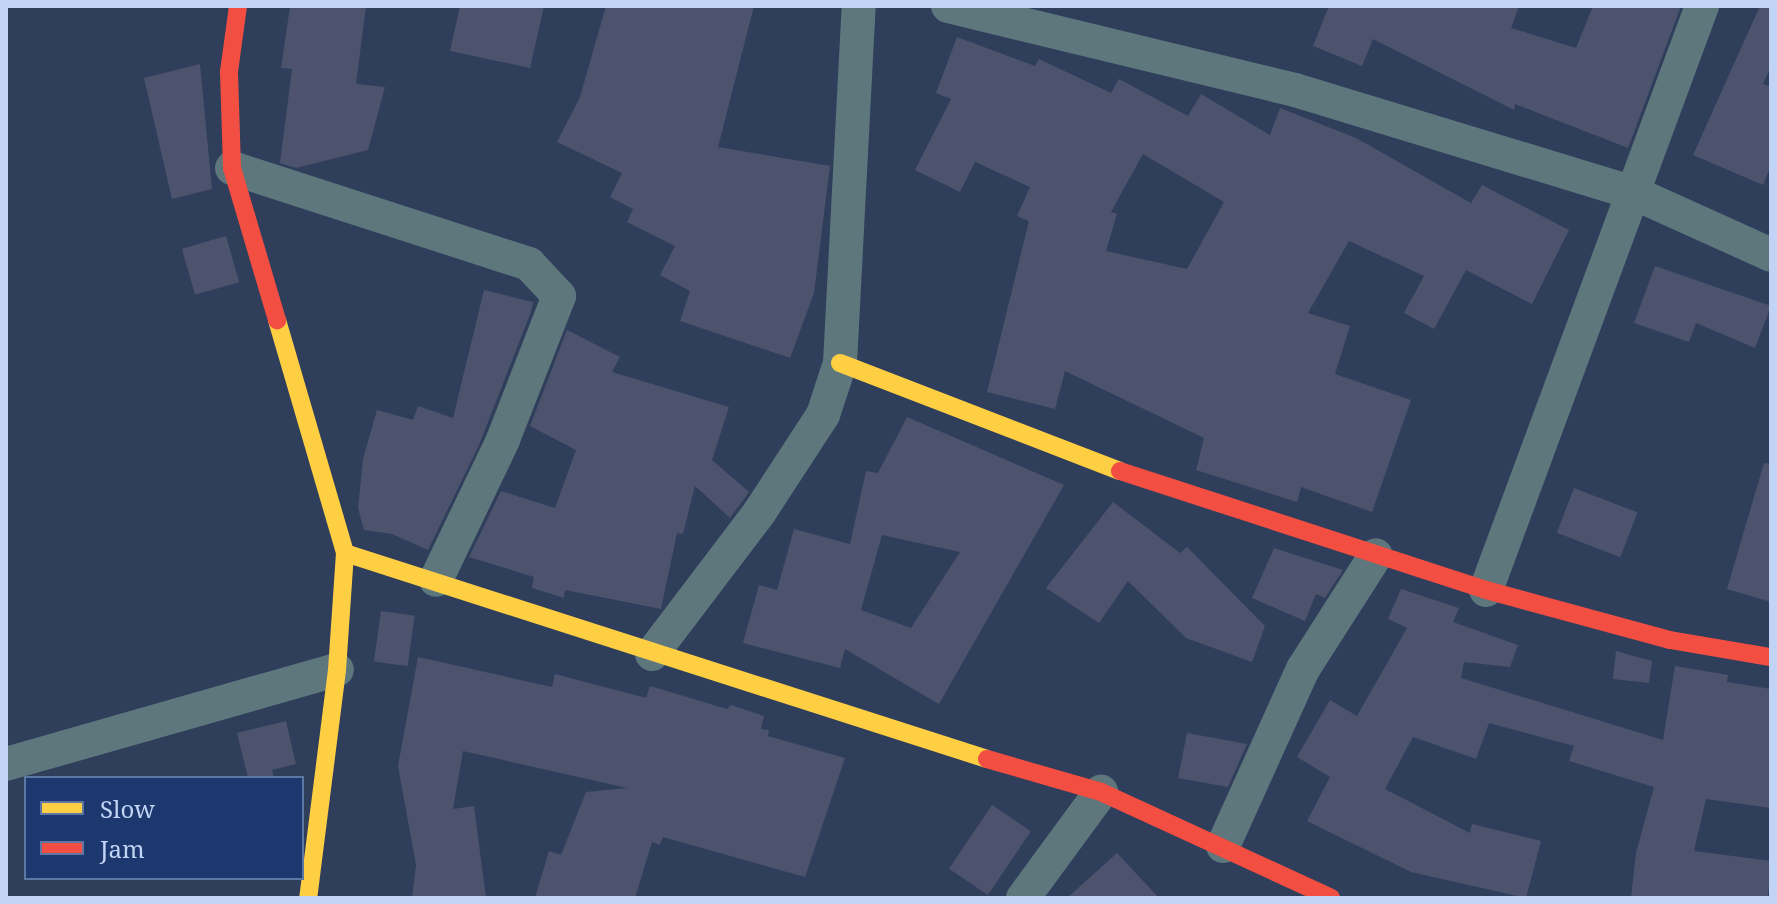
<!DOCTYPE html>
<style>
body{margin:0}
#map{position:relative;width:1777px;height:904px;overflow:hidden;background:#2f3e5b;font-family:"Noto Serif",serif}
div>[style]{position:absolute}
.building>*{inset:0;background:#4d536d;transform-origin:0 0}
.street>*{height:34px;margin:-17px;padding:0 17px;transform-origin:17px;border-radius:17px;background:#5d777d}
.slow>*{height:18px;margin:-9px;padding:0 9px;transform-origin:9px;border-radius:9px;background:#ffcf43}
.jam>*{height:18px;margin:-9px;padding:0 9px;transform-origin:9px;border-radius:9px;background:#f24e42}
span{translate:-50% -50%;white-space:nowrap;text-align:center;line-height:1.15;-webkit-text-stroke:8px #1c386e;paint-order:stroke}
.frame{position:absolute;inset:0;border:8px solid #c2d4f5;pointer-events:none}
.legend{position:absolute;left:24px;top:776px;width:280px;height:104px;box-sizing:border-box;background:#1c386e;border:2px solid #5e76a4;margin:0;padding:10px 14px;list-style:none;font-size:24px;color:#c2d4f5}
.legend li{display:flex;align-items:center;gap:16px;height:40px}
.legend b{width:40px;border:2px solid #5e76a4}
</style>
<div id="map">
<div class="building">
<i style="clip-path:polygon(290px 6px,366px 6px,356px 84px,385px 87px,368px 150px,296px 168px,280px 163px,292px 69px,281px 68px)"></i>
<i style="clip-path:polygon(460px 6px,544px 6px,530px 68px,450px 51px)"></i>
<i style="clip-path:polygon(606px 6px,754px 6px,718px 147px,830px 166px,814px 293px,790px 358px,680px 321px,690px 291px,660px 275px,675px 246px,627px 222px,633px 209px,610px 197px,622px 173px,557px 142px,580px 97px)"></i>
<i style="clip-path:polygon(1329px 6px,1519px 6px,1511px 28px,1576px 48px,1593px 6px,1681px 6px,1628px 148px,1515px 104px,1514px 110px,1373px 39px,1362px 66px,1313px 46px)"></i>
<i style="clip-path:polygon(1760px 6px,1771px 6px,1771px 66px,1763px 84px,1771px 87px,1771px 166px,1763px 185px,1693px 155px)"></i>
<i style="clip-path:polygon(evenodd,957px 37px,1035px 66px,1039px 59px,1111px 93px,1119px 79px,1188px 116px,1201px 94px,1270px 135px,1280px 108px,1356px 138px,1471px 203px,1482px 185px,1569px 230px,1532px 304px,1466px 270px,1434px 329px,1404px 313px,1424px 276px,1349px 241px,1308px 313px,1350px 326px,1335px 374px,1411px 400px,1372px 512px,1301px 487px,1297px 502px,1196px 470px,1204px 438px,1065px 371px,1055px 409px,987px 392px,1029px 221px,1017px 216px,1030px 187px,975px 162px,960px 192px,915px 170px,951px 99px,936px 93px,957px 37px,1143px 154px,1224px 202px,1187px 269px,1106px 251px,1117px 214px,1111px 212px,1143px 154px)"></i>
<i style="clip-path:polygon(200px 64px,212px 189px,172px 199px,144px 78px)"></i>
<i style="left:226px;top:236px;width:48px;height:46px;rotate:74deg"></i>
<i style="clip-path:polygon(1655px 266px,1771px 306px,1755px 348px,1696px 323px,1689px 342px,1634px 323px)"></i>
<i style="clip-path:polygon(484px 290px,533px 302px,531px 312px,479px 445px,428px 550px,392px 534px,364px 530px,358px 508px,363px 459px,377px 410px,413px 420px,418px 406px,453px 418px)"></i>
<i style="clip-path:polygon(567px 330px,620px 357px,612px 372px,729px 407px,712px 460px,749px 492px,730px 518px,695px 486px,683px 534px,677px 533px,661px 609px,565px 590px,564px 598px,532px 588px,534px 577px,469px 557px,501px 491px,555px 508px,576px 450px,530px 426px)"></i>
<i style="clip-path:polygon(evenodd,907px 417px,1064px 485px,939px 704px,845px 649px,840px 668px,743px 643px,759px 585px,777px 590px,794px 529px,850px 544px,866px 471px,878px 473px,907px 417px,882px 535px,960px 552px,911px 628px,861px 610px,882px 535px)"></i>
<i style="clip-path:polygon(1764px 463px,1771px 464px,1771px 602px,1727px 589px)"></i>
<i style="left:1574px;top:488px;width:68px;height:48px;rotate:21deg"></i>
<i style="clip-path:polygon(1113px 502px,1180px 553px,1187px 547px,1265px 626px,1252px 662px,1186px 638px,1128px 581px,1099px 623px,1046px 588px)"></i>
<i style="clip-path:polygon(1274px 548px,1343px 570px,1325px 598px,1316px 594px,1305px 621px,1252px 598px)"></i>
<i style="clip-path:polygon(1401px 589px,1459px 608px,1453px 622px,1518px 645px,1510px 667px,1464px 662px,1461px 678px,1663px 740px,1675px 666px,1728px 675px,1727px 682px,1771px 689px,1771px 808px,1706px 799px,1694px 851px,1771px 861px,1768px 898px,1631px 898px,1636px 853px,1654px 787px,1569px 761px,1574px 746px,1489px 723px,1476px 759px,1413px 737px,1385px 789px,1470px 833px,1472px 824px,1541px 841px,1526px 898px,1411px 872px,1307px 821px,1330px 777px,1297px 757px,1330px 700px,1357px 716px,1407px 628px,1388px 619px)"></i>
<i style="left:381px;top:611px;width:34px;height:51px;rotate:8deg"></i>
<i style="clip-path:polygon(1616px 651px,1652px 661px,1649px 683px,1613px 679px)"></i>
<i style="clip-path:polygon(418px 657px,552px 687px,555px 674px,646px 698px,650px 686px,727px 709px,731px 705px,764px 716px,761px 729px,769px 730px,768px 736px,845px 758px,805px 877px,663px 837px,660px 845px,652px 842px,635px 898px,535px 898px,549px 851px,561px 855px,586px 792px,627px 788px,463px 751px,453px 809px,474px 806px,486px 898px,412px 898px,416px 865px,398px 766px)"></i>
<i style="clip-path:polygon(286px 721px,296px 764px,272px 770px,274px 778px,248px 778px,237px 733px)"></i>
<i style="clip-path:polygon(1187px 733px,1247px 744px,1228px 787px,1178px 778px)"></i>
<i style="left:992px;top:805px;width:47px;height:77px;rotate:34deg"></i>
<i style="clip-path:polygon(1117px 853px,1159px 898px,1067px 898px)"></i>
</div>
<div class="street">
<i style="left:948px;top:6px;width:357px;rotate:13.6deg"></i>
<i style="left:1295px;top:90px;width:354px;rotate:16.9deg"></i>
<i style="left:1634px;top:193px;width:150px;rotate:24.3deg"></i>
<i style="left:232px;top:168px;width:312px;rotate:17.9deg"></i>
<i style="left:529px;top:264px;width:44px;rotate:46.8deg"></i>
<i style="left:559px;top:296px;width:155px;rotate:111.3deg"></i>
<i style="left:503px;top:440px;width:155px;rotate:115.6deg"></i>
<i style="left:1486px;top:590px;width:623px;rotate:-69.7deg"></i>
<i style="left:652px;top:654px;width:177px;rotate:-52.8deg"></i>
<i style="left:759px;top:513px;width:117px;rotate:-56.9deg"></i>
<i style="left:823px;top:415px;width:55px;rotate:-71.9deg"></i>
<i style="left:840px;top:363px;width:358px;rotate:-87deg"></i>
<i style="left:6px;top:764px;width:344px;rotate:-15.9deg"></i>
<i style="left:1223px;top:846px;width:194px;rotate:-65.7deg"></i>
<i style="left:1303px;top:669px;width:135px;rotate:-57.4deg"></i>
<i style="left:1023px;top:898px;width:132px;rotate:-53.7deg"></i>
</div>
<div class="slow">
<i style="left:277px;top:320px;width:243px;rotate:73.7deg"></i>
<i style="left:345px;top:553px;width:117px;rotate:93.9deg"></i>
<i style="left:337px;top:670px;width:230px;rotate:97.2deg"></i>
<i style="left:840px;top:363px;width:300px;rotate:21.1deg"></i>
<i style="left:345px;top:553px;width:674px;rotate:17.79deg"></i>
</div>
<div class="jam">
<i style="left:238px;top:6px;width:67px;rotate:97.8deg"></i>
<i style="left:229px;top:72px;width:96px;rotate:88.2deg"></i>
<i style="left:232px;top:168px;width:159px;rotate:73.5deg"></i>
<i style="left:1120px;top:471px;width:385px;rotate:18deg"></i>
<i style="left:1486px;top:590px;width:191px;rotate:15.2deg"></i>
<i style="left:1670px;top:640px;width:102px;rotate:9.6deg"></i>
<i style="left:987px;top:759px;width:119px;rotate:16.1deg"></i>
<i style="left:1101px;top:792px;width:253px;rotate:24.7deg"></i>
</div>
<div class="frame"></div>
<ul class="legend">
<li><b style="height:10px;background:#ffcf43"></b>Slow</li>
<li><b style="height:10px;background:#f24e42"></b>Jam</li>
</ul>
</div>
